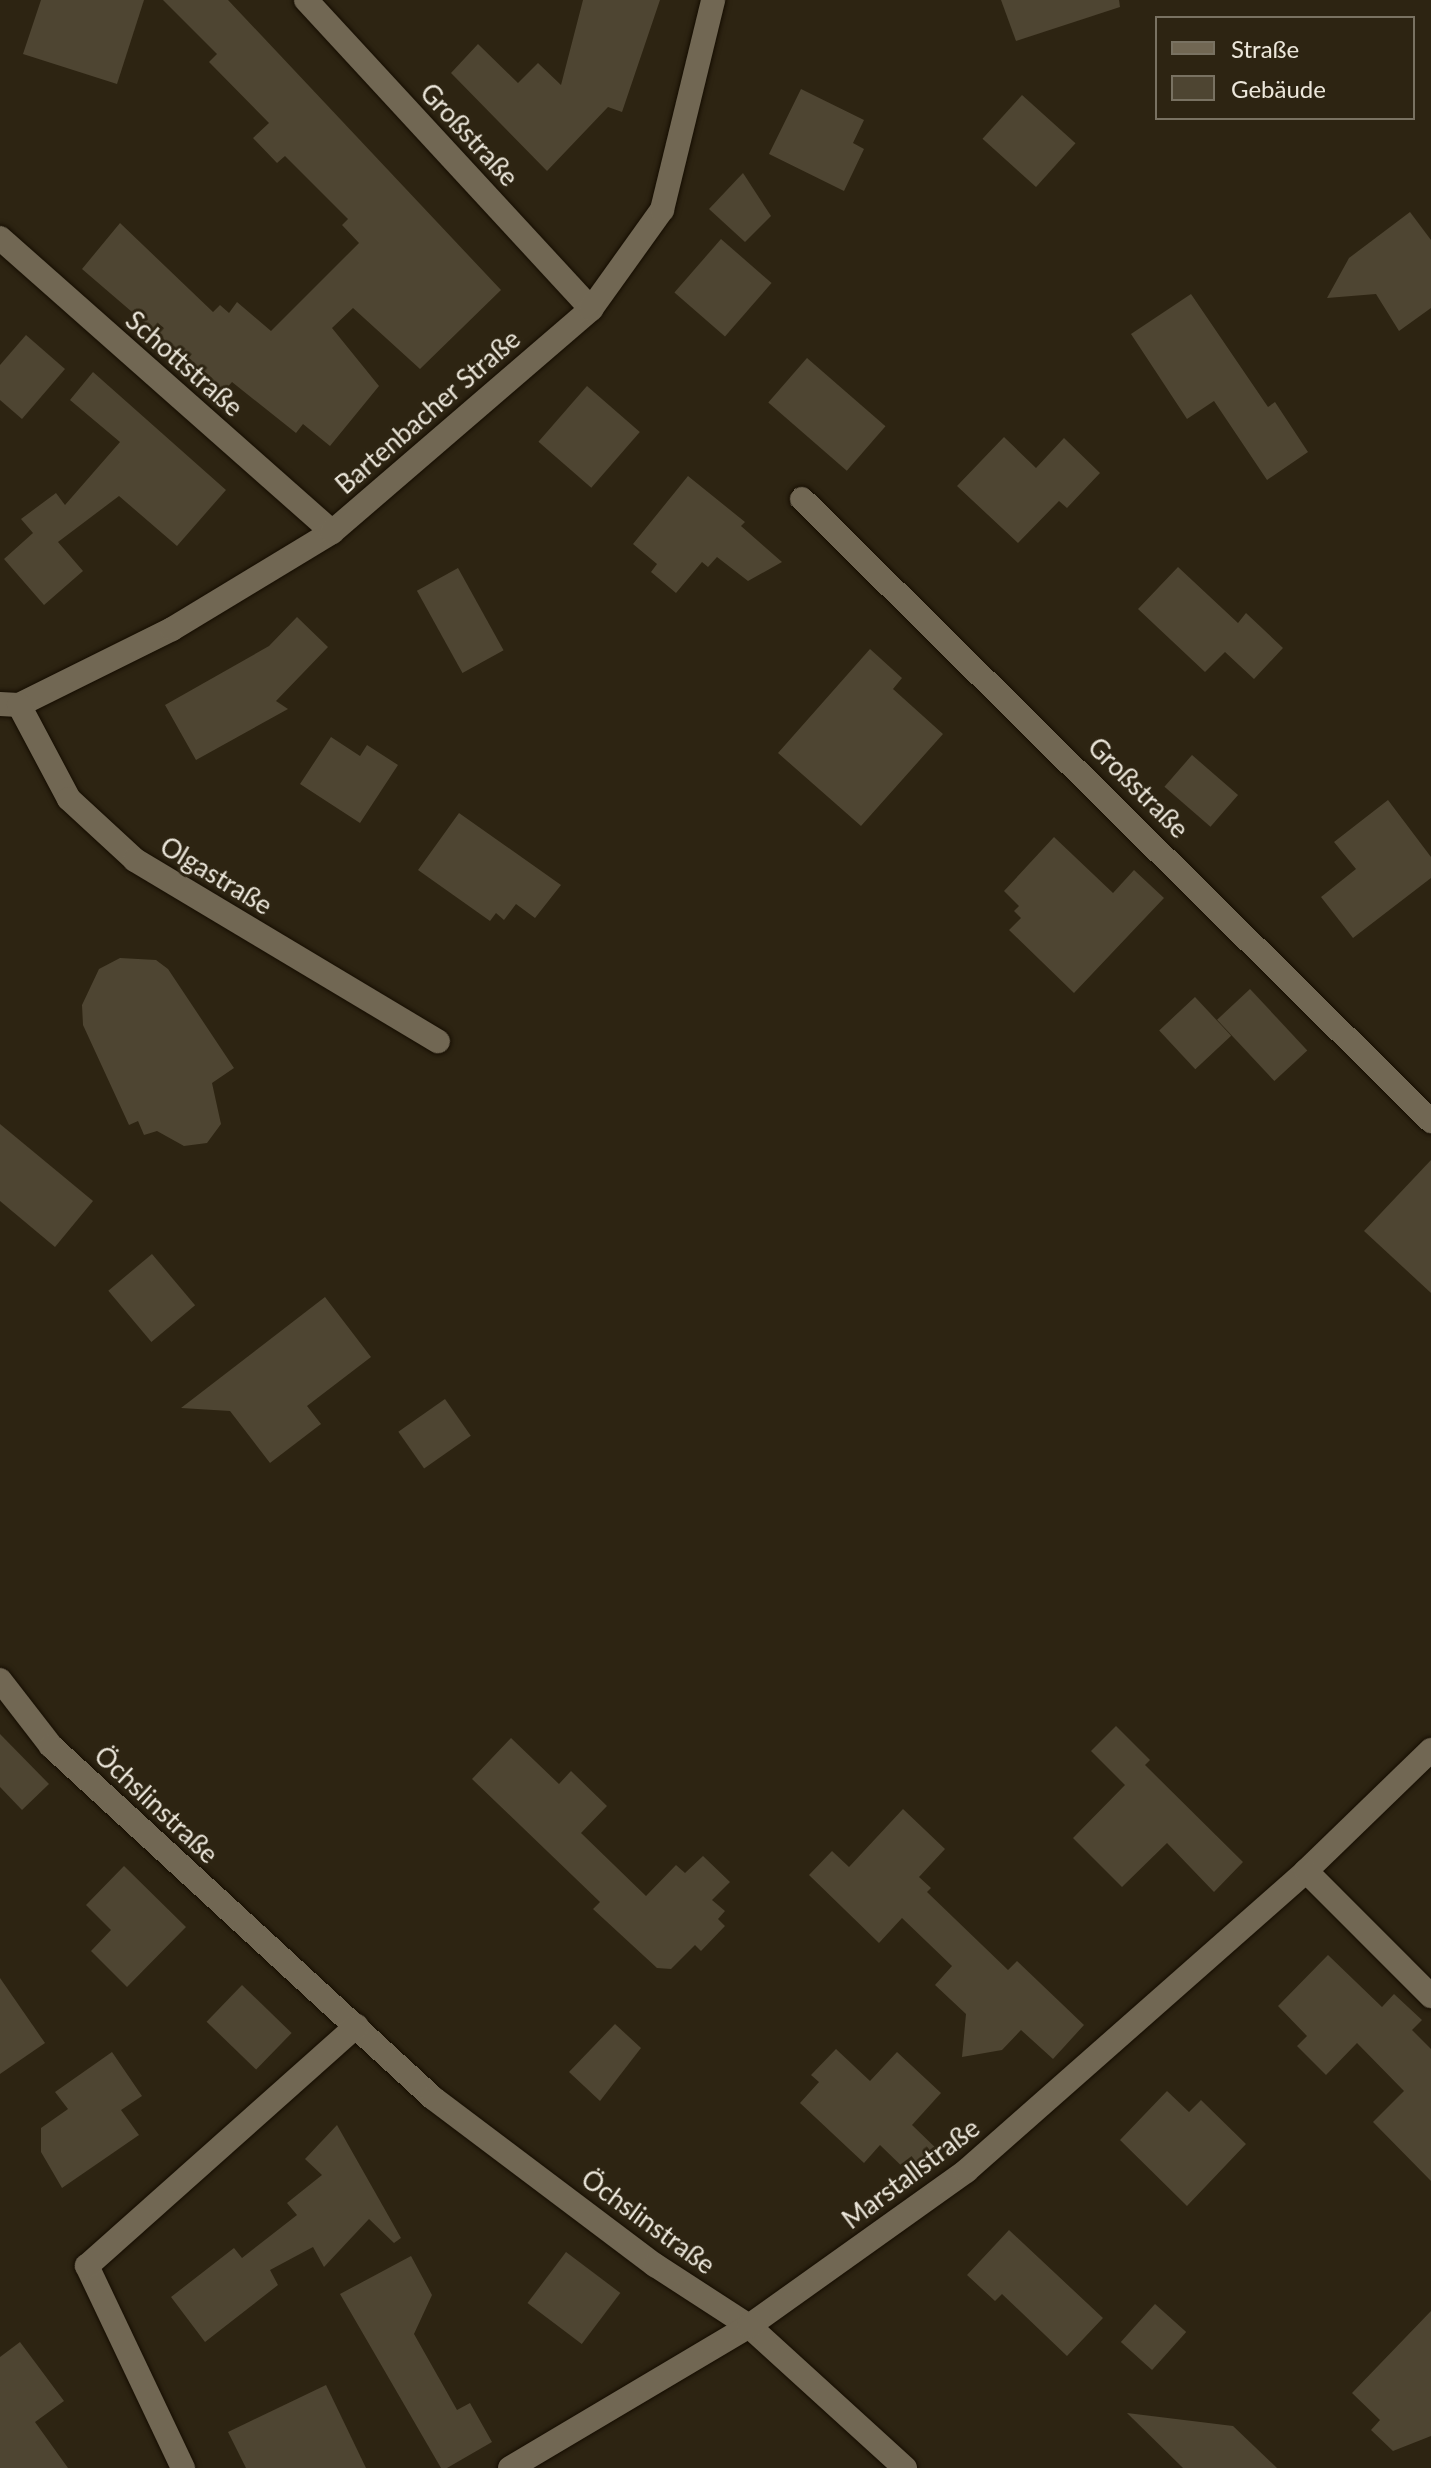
<!DOCTYPE html>
<meta charset="utf-8">
<style>
body{margin:0}
#map{position:relative;width:1431px;height:2468px;overflow:hidden;background:#2d2412;font-family:Lato,sans-serif}
div>[style]{position:absolute}
.building>*{inset:0;background:#4e4532;transform-origin:0 0}
.roads{filter:drop-shadow(0 0 2px #150d00) drop-shadow(0 0 2px #150d00)}
.minor>*{height:24px;margin:-12px;padding:0 12px;transform-origin:12px;border-radius:12px;background:#716753}
span{translate:-50% -50%;white-space:nowrap;text-align:center;line-height:1.15;-webkit-text-stroke:6px #2d2412;paint-order:stroke}
.street-label{font-size:26px;color:#ece7db}
.legend{position:absolute;left:1155px;top:16px;width:260px;height:104px;box-sizing:border-box;background:#2d2412;border:2px solid #797262;margin:0;padding:10px 14px;list-style:none;font-size:24px;color:#ece7db}
.legend li{display:flex;align-items:center;gap:16px;height:40px}
.legend b{width:40px;border:2px solid #797262}
</style>
<div id="map">
<div class="building">
<i style="clip-path:polygon(41px 0,144px 0,117px 84px,23px 54px)"></i>
<i style="clip-path:polygon(163px 0,228px 0,501px 290px,420px 369px,353px 308px,332px 328px,379px 386px,330px 446px,303px 424px,296px 433px,232px 382px,224px 391px,82px 269px,120px 223px,213px 312px,220px 305px,229px 313px,237px 302px,271px 331px,359px 243px,342px 225px,348px 219px,285px 156px,277px 163px,253px 138px,269px 123px,209px 62px,217px 54px)"></i>
<i style="clip-path:polygon(583px 0,660px 0,622px 112px,608px 107px,547px 171px,451px 73px,478px 44px,518px 83px,538px 63px,561px 85px)"></i>
<i style="clip-path:polygon(1001px 0,1119px 0,1120px 7px,1016px 41px)"></i>
<i style="clip-path:polygon(801px 89px,864px 120px,853px 143px,864px 149px,844px 191px,769px 154px)"></i>
<i style="left:1022px;top:95px;width:72px;height:59px;rotate:42deg"></i>
<i style="clip-path:polygon(743px 173px,771px 216px,745px 242px,709px 209px)"></i>
<i style="clip-path:polygon(1410px 212px,1431px 240px,1431px 308px,1399px 331px,1376px 294px,1327px 298px,1349px 258px)"></i>
<i style="left:721px;top:239px;width:67px;height:71px;rotate:41deg"></i>
<i style="clip-path:polygon(1191px 294px,1268px 407px,1275px 402px,1308px 452px,1267px 480px,1214px 401px,1187px 419px,1131px 334px)"></i>
<i style="clip-path:polygon(26px 335px,65px 369px,22px 419px,0 400px,0 365px)"></i>
<i style="left:807px;top:358px;width:104px;height:59px;rotate:41deg"></i>
<i style="clip-path:polygon(93px 372px,226px 490px,177px 546px,119px 496px,58px 542px,83px 571px,44px 605px,4px 559px,33px 533px,21px 519px,56px 493px,65px 505px,120px 442px,70px 400px)"></i>
<i style="left:587px;top:386px;width:70px;height:74px;rotate:41deg"></i>
<i style="clip-path:polygon(1004px 437px,1036px 468px,1064px 438px,1100px 473px,1067px 508px,1059px 501px,1018px 543px,957px 486px)"></i>
<i style="clip-path:polygon(688px 476px,745px 522px,741px 526px,782px 562px,748px 581px,717px 557px,708px 567px,702px 562px,676px 593px,651px 572px,657px 564px,633px 544px)"></i>
<i style="clip-path:polygon(1178px 567px,1238px 623px,1246px 613px,1283px 648px,1254px 679px,1225px 652px,1205px 672px,1138px 609px)"></i>
<i style="left:458px;top:568px;width:94px;height:47px;rotate:61deg"></i>
<i style="clip-path:polygon(297px 617px,328px 647px,276px 701px,288px 709px,196px 760px,165px 705px,269px 646px)"></i>
<i style="clip-path:polygon(870px 649px,902px 678px,893px 689px,943px 734px,861px 826px,778px 753px)"></i>
<i style="clip-path:polygon(331px 737px,360px 756px,367px 745px,398px 765px,360px 823px,300px 784px)"></i>
<i style="left:1192px;top:755px;width:61px;height:42px;rotate:41deg"></i>
<i style="clip-path:polygon(1388px 800px,1431px 857px,1431px 878px,1353px 938px,1321px 897px,1356px 869px,1334px 842px)"></i>
<i style="clip-path:polygon(459px 813px,561px 885px,535px 918px,516px 904px,504px 920px,496px 913px,490px 921px,418px 870px)"></i>
<i style="clip-path:polygon(1054px 837px,1113px 893px,1134px 870px,1164px 898px,1074px 993px,1009px 930px,1021px 918px,1014px 911px,1019px 906px,1004px 891px)"></i>
<i style="clip-path:polygon(120px 958px,156px 960px,168px 969px,234px 1068px,212px 1083px,221px 1124px,207px 1143px,184px 1146px,157px 1131px,144px 1135px,138px 1121px,129px 1125px,83px 1025px,82px 1005px,99px 969px)"></i>
<i style="left:1250px;top:989px;width:84px;height:45px;rotate:47deg"></i>
<i style="left:1195px;top:997px;width:53px;height:49px;rotate:47deg"></i>
<i style="clip-path:polygon(0 1124px,93px 1201px,55px 1247px,0 1201px)"></i>
<i style="clip-path:polygon(1431px 1160px,1431px 1293px,1364px 1231px)"></i>
<i style="left:152px;top:1254px;width:67px;height:57px;rotate:50deg"></i>
<i style="clip-path:polygon(325px 1297px,371px 1357px,307px 1406px,321px 1424px,270px 1463px,230px 1411px,181px 1408px)"></i>
<i style="left:445px;top:1399px;width:45px;height:57px;rotate:55deg"></i>
<i style="clip-path:polygon(1116px 1726px,1150px 1760px,1145px 1765px,1243px 1862px,1214px 1892px,1167px 1843px,1122px 1887px,1073px 1838px,1125px 1785px,1091px 1751px)"></i>
<i style="clip-path:polygon(0 1734px,49px 1784px,22px 1810px,0 1787px)"></i>
<i style="clip-path:polygon(511px 1738px,559px 1784px,571px 1771px,607px 1806px,581px 1833px,646px 1896px,676px 1865px,685px 1873px,703px 1856px,730px 1882px,712px 1900px,725px 1911px,718px 1919px,725px 1926px,701px 1951px,695px 1945px,671px 1969px,657px 1968px,593px 1909px,600px 1902px,472px 1779px)"></i>
<i style="clip-path:polygon(903px 1809px,945px 1849px,919px 1877px,931px 1888px,927px 1892px,1008px 1970px,1017px 1961px,1084px 2025px,1053px 2059px,1021px 2030px,1002px 2050px,962px 2057px,966px 2014px,935px 1985px,952px 1966px,902px 1918px,879px 1943px,809px 1875px,832px 1851px,849px 1867px)"></i>
<i style="clip-path:polygon(124px 1866px,186px 1927px,127px 1987px,91px 1951px,111px 1930px,86px 1905px)"></i>
<i style="clip-path:polygon(1328px 1955px,1382px 2007px,1394px 1994px,1422px 2020px,1412px 2030px,1431px 2049px,1431px 2181px,1373px 2122px,1404px 2091px,1357px 2043px,1326px 2075px,1297px 2046px,1307px 2036px,1278px 2006px)"></i>
<i style="clip-path:polygon(0 1978px,45px 2043px,0 2074px)"></i>
<i style="left:242px;top:1985px;width:69px;height:51px;rotate:44deg"></i>
<i style="clip-path:polygon(615px 2024px,641px 2048px,600px 2101px,569px 2072px)"></i>
<i style="clip-path:polygon(836px 2049px,870px 2081px,897px 2052px,941px 2093px,912px 2125px,942px 2154px,916px 2180px,880px 2145px,864px 2163px,800px 2103px,819px 2082px,811px 2075px)"></i>
<i style="clip-path:polygon(112px 2052px,142px 2096px,121px 2110px,139px 2135px,62px 2188px,41px 2152px,41px 2128px,68px 2109px,55px 2092px)"></i>
<i style="clip-path:polygon(1167px 2091px,1189px 2112px,1201px 2100px,1246px 2144px,1187px 2206px,1120px 2140px)"></i>
<i style="clip-path:polygon(337px 2125px,401px 2238px,394px 2243px,369px 2219px,324px 2267px,313px 2247px,270px 2270px,278px 2285px,205px 2342px,171px 2297px,234px 2248px,242px 2258px,297px 2215px,287px 2203px,322px 2175px,305px 2159px)"></i>
<i style="clip-path:polygon(1009px 2230px,1103px 2318px,1067px 2356px,1002px 2294px,995px 2301px,967px 2275px)"></i>
<i style="left:566px;top:2252px;width:68px;height:64px;rotate:37deg"></i>
<i style="clip-path:polygon(411px 2256px,432px 2295px,414px 2334px,457px 2410px,470px 2403px,492px 2442px,447px 2468px,441px 2468px,340px 2294px)"></i>
<i style="left:1155px;top:2304px;width:42px;height:51px;rotate:42deg"></i>
<i style="clip-path:polygon(1431px 2311px,1431px 2436px,1393px 2451px,1371px 2430px,1380px 2420px,1352px 2393px)"></i>
<i style="clip-path:polygon(20px 2342px,64px 2401px,35px 2422px,68px 2468px,0 2468px,0 2357px)"></i>
<i style="clip-path:polygon(326px 2385px,366px 2468px,246px 2468px,228px 2432px)"></i>
<i style="clip-path:polygon(1127px 2413px,1233px 2426px,1277px 2468px,1183px 2468px)"></i>
</div>
<div class="roads">
<div class="minor">
<i style="left:306px;top:0;width:420px;rotate:47.3deg"></i>
<i style="left:0;top:238px;width:443px;rotate:41.5deg"></i>
<i style="left:802px;top:499px;width:885px;rotate:44.68deg"></i>
<i style="left:0;top:704px;width:19px;rotate:3deg"></i>
<i style="left:19px;top:705px;width:171px;rotate:-26.4deg"></i>
<i style="left:172px;top:629px;width:187px;rotate:-31.2deg"></i>
<i style="left:332px;top:532px;width:342px;rotate:-40.7deg"></i>
<i style="left:591px;top:309px;width:122px;rotate:-54.4deg"></i>
<i style="left:662px;top:210px;width:216px;rotate:-76.3deg"></i>
<i style="left:19px;top:705px;width:106px;rotate:62deg"></i>
<i style="left:69px;top:799px;width:90px;rotate:42.7deg"></i>
<i style="left:135px;top:860px;width:353px;rotate:30.9deg"></i>
<i style="left:0;top:1680px;width:83px;rotate:52.3deg"></i>
<i style="left:51px;top:1746px;width:519px;rotate:42.66deg"></i>
<i style="left:433px;top:2098px;width:278px;rotate:37deg"></i>
<i style="left:655px;top:2265px;width:112px;rotate:33deg"></i>
<i style="left:749px;top:2326px;width:211px;rotate:42.3deg"></i>
<i style="left:1306px;top:1871px;width:174px;rotate:-44.1deg"></i>
<i style="left:183px;top:2468px;width:224px;rotate:-115.4deg"></i>
<i style="left:87px;top:2266px;width:361px;rotate:-41.7deg"></i>
<i style="left:510px;top:2468px;width:278px;rotate:-30.7deg"></i>
<i style="left:749px;top:2326px;width:267px;rotate:-35.5deg"></i>
<i style="left:966px;top:2171px;width:453px;rotate:-41.4deg"></i>
<i style="left:1306px;top:1871px;width:177px;rotate:45deg"></i>
</div>
</div>
<div class="street-label">
<span style="left:469px;top:135px;rotate:47deg">Großstraße</span>
<span style="left:184px;top:364px;rotate:41deg">Schottstraße</span>
<span style="left:428px;top:412px;rotate:-41deg">Bartenbacher Straße</span>
<span style="left:1138px;top:788px;rotate:45deg">Großstraße</span>
<span style="left:216px;top:876px;rotate:31deg">Olgastraße</span>
<span style="left:156px;top:1805px;rotate:43deg">Öchslinstraße</span>
<span style="left:911px;top:2174px;rotate:-37deg">Marstallstraße</span>
<span style="left:648px;top:2222px;rotate:36deg">Öchslinstraße</span>
</div>
<ul class="legend">
<li><b style="height:10px;background:#716753"></b>Straße</li>
<li><b style="height:22px;background:#4e4532"></b>Gebäude</li>
</ul>
</div>
